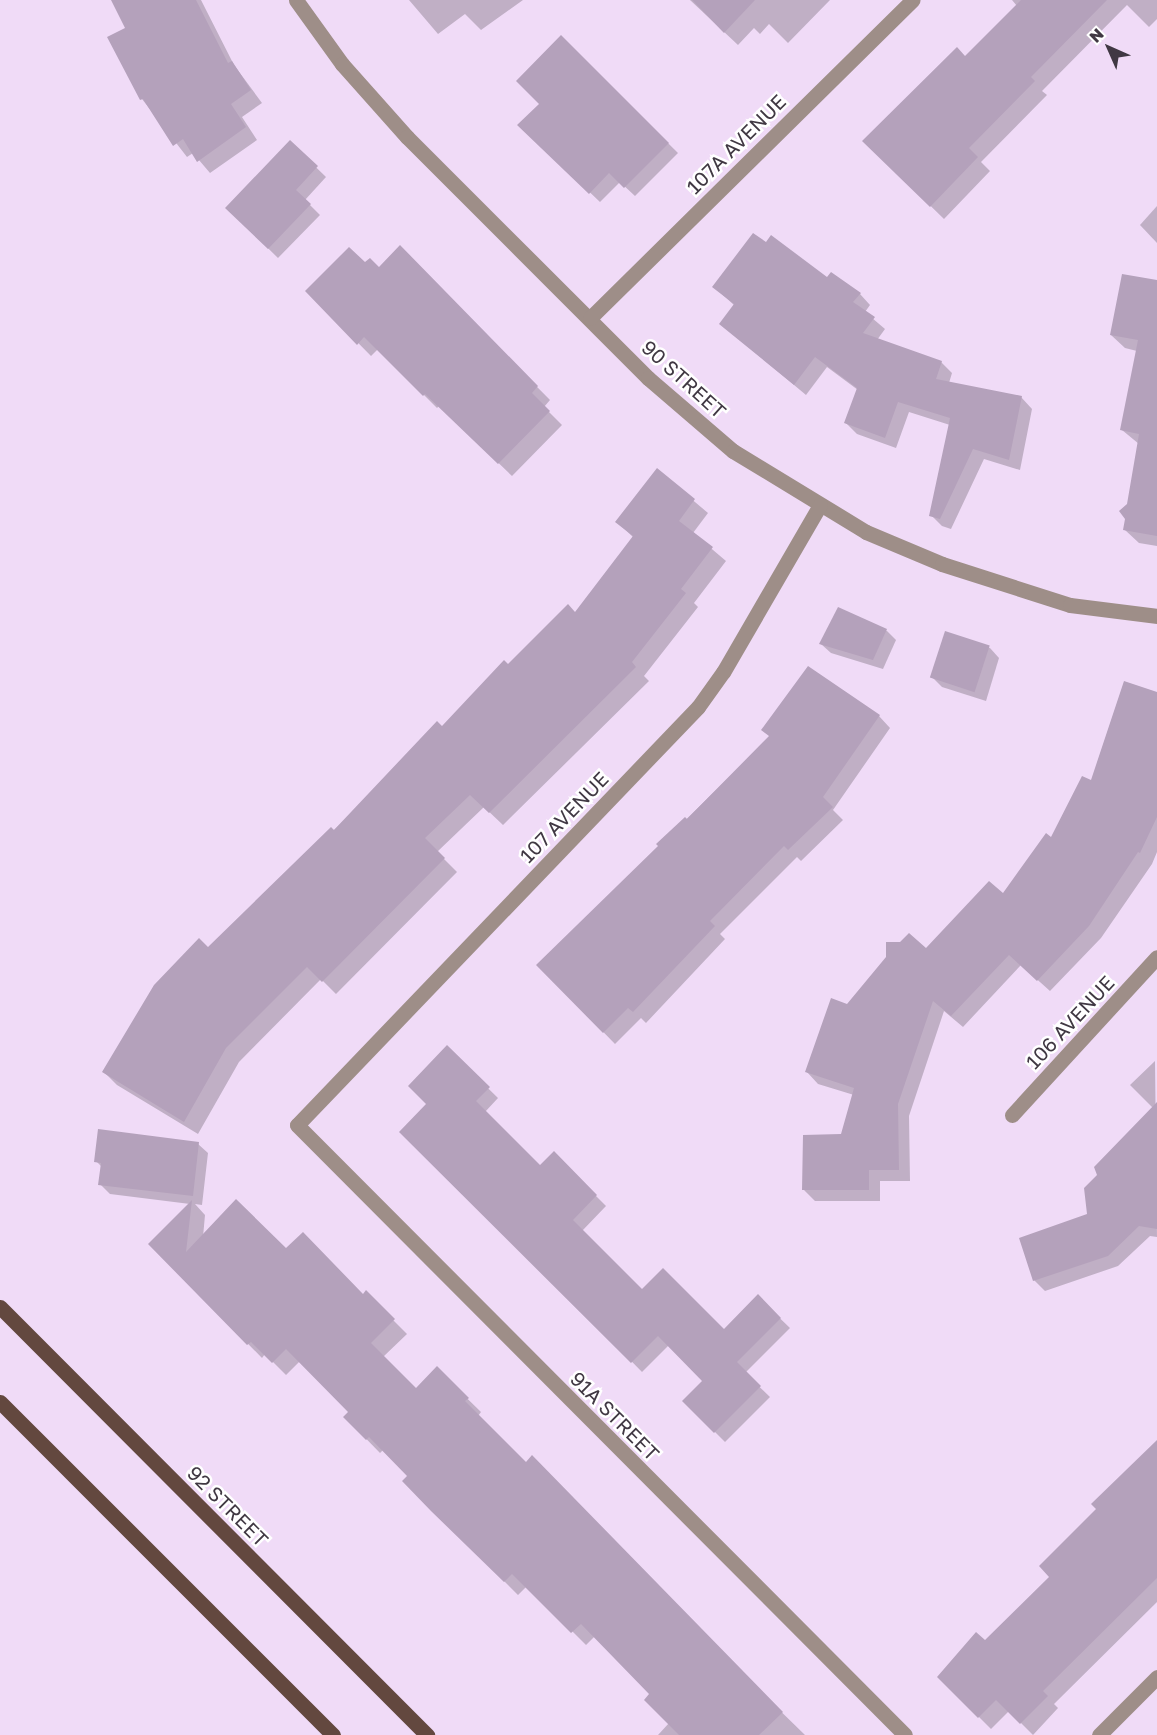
<!DOCTYPE html>
<style>
body{margin:0}
#map{position:relative;width:1157px;height:1735px;overflow:hidden;background:#f0dbf7;font-family:"Golos Text",sans-serif}
div>[style]{position:absolute}
.shadow>*{inset:0;background:#0003}
.building>*{inset:0;background:#b4a1bb;transform-origin:0 0}
.minor>*{height:15px;margin:-7.5px;padding:0 7.5px;transform-origin:7.5px;border-radius:7.5px;background:#9e8e88}
.major>*{height:15px;margin:-7.5px;padding:0 7.5px;transform-origin:7.5px;border-radius:7.5px;background:#63483f}
span{translate:-50% -50%;white-space:nowrap;text-align:center;line-height:1.15;-webkit-text-stroke:5px #fff;paint-order:stroke}
.street-label{font-size:20px;color:#403843}
.north{position:absolute;left:1079px;top:18px;width:60px;height:60px;-webkit-text-stroke:4px #fff;paint-order:stroke;rotate:315deg;font-size:16px;font-weight:700;line-height:24px;text-align:center;color:#403843}
.north::after{content:'';display:block;margin:auto;width:21px;height:27px;background:#403843;clip-path:polygon(50% 0,100% 100%,50% 72%,0 100%)}
</style>
<div id="map">
<div class="shadow">
<i style="clip-path:polygon(112px 0,201px 0,234px 65px,262px 103px,242px 117px,257px 140px,210px 173px,193px 153px,187px 157px,142px 99px,127px 29px)"></i>
<i style="clip-path:polygon(409px 0,523px 0,481px 30px,465px 14px,438px 34px)"></i>
<i style="clip-path:polygon(690px 0,830px 0,788px 43px,769px 24px,760px 34px,754px 28px,738px 45px)"></i>
<i style="clip-path:polygon(1012px 0,1157px 0,1157px 19px,1149px 27px,1127px 5px,1042px 91px,1047px 95px,981px 162px,990px 171px,944px 219px,864px 141px,965px 58px,1017px 6px)"></i>
<i style="clip-path:polygon(561px 37px,678px 153px,635px 196px,620px 182px,600px 202px,519px 125px,541px 104px)"></i>
<i style="clip-path:polygon(290px 142px,326px 177px,305px 200px,320px 215px,278px 258px,227px 208px)"></i>
<i style="clip-path:polygon(1157px 206px,1157px 243px,1140px 225px)"></i>
<i style="clip-path:polygon(400px 248px,550px 400px,544px 407px,562px 425px,512px 476px,439px 406px,437px 408px,378px 349px,371px 356px,307px 291px,365px 264px,379px 268px)"></i>
<i style="clip-path:polygon(828px 279px,860px 294px,870px 305px,865px 312px,885px 329px,877px 340px,941px 362px,952px 373px,949px 383px,1021px 397px,1032px 409px,1020px 470px,984px 459px,951px 529px,942px 526px,931px 515px,950px 425px,909px 412px,896px 448px,857px 434px,846px 423px,858px 390px,827px 367px,806px 395px,721px 324px,734px 305px,714px 287px)"></i>
<i style="clip-path:polygon(1157px 281px,1157px 546px,1139px 543px,1125px 530px,1139px 444px,1122px 430px,1137px 351px,1125px 348px,1111px 335px)"></i>
<i style="clip-path:polygon(657px 470px,708px 513px,693px 533px,726px 561px,694px 603px,698px 607px,644px 676px,649px 681px,503px 825px,484px 807px,437px 852px,457px 872px,336px 994px,321px 979px,239px 1062px,198px 1134px,117px 1085px,104px 1072px,208px 949px,508px 666px,576px 614px,634px 538px,617px 522px)"></i>
<i style="clip-path:polygon(839px 609px,887px 631px,896px 640px,883px 669px,831px 653px,821px 644px)"></i>
<i style="clip-path:polygon(946px 633px,990px 648px,999px 658px,986px 701px,942px 687px,932px 677px)"></i>
<i style="clip-path:polygon(879px 716px,890px 728px,833px 810px,843px 820px,801px 861px,797px 857px,720px 934px,725px 939px,646px 1023px,641px 1018px,615px 1044px,538px 965px,770px 737px)"></i>
<i style="clip-path:polygon(1157px 816px,1157px 852px,1152px 864px,1101px 938px,1050px 991px,1021px 965px,963px 1027px,944px 1011px,909px 1116px,910px 1181px,880px 1181px,880px 1201px,815px 1201px,804px 1190px,842px 1136px,854px 1095px,818px 1084px,807px 1072px,847px 1005px,1003px 895px,1051px 839px)"></i>
<i style="clip-path:polygon(447px 1048px,498px 1098px,485px 1112px,540px 1167px,554px 1154px,606px 1206px,582px 1231px,642px 1291px,724px 1331px,758px 1297px,790px 1328px,745px 1373px,770px 1397px,725px 1442px,684px 1401px,704px 1381px,669px 1345px,642px 1372px,546px 1274px,428px 1104px)"></i>
<i style="clip-path:polygon(1155px 1061px,1157px 1237px,1150px 1236px,1118px 1266px,1045px 1291px,1034px 1280px,1089px 1215px,1153px 1108px,1130px 1085px)"></i>
<i style="clip-path:polygon(198px 1144px,208px 1153px,202px 1205px,195px 1204px,205px 1215px,203px 1237px,286px 1250px,363px 1296px,366px 1293px,407px 1334px,383px 1357px,416px 1390px,437px 1369px,481px 1412px,478px 1416px,805px 1735px,658px 1735px,669px 1723px,651px 1694px,595px 1636px,586px 1645px,527px 1586px,518px 1595px,404px 1481px,409px 1476px,383px 1450px,380px 1453px,345px 1417px,351px 1412px,300px 1361px,286px 1375px,265px 1354px,262px 1358px,150px 1244px,190px 1204px,110px 1194px,100px 1184px,102px 1167px,96px 1161px)"></i>
<i style="clip-path:polygon(1157px 1441px,1157px 1602px,1054px 1704px,1058px 1708px,1033px 1735px,1009px 1711px,991px 1729px,939px 1677px,985px 1642px,1051px 1577px,1098px 1509px)"></i>
</div>
<div class="building">
<i style="clip-path:polygon(111px 0,196px 0,228px 63px,232px 61px,251px 90px,231px 104px,246px 127px,197px 162px,183px 139px,173px 146px,143px 99px,140px 100px,107px 37px,125px 28px)"></i>
<i style="clip-path:polygon(692px 0,755px 0,724px 33px)"></i>
<i style="clip-path:polygon(1021px 0,1107px 0,1031px 77px,1035px 81px,969px 148px,978px 157px,930px 207px,862px 141px,957px 47px,965px 56px)"></i>
<i style="clip-path:polygon(561px 35px,669px 143px,624px 188px,609px 173px,589px 194px,517px 125px,539px 104px,516px 81px)"></i>
<i style="clip-path:polygon(290px 140px,318px 166px,296px 190px,311px 204px,268px 249px,225px 208px)"></i>
<i style="clip-path:polygon(753px 233px,766px 242px,771px 235px,827px 277px,831px 272px,861px 293px,853px 302px,875px 317px,863px 333px,942px 361px,936px 379px,1022px 396px,1009px 460px,973px 449px,940px 519px,929px 516px,950px 418px,898px 402px,885px 438px,844px 423px,857px 388px,815px 357px,794px 385px,719px 324px,734px 304px,712px 287px)"></i>
<i style="clip-path:polygon(400px 245px,538px 386px,532px 393px,550px 411px,498px 464px,425px 394px,423px 396px,364px 337px,357px 345px,305px 291px,349px 247px,365px 262px,370px 258px,379px 267px)"></i>
<i style="clip-path:polygon(1122px 274px,1157px 280px,1157px 536px,1123px 530px,1125px 519px,1119px 511px,1127px 504px,1139px 434px,1120px 430px,1138px 340px,1110px 335px)"></i>
<i style="clip-path:polygon(657px 468px,695px 499px,679px 521px,713px 547px,681px 589px,686px 593px,632px 662px,636px 667px,489px 813px,470px 795px,425px 838px,445px 858px,322px 982px,307px 967px,226px 1048px,184px 1122px,102px 1072px,154px 985px,199px 938px,208px 947px,331px 827px,334px 830px,437px 721px,442px 726px,504px 660px,508px 664px,568px 604px,575px 612px,633px 536px,615px 522px)"></i>
<i style="clip-path:polygon(838px 607px,887px 629px,873px 660px,819px 644px)"></i>
<i style="left:945px;top:631px;width:47px;height:49px;rotate:18deg"></i>
<i style="clip-path:polygon(808px 666px,880px 715px,823px 797px,833px 807px,788px 850px,784px 846px,710px 921px,715px 926px,633px 1012px,628px 1008px,603px 1033px,536px 965px,658px 846px,656px 844px,685px 817px,687px 819px,769px 736px,761px 730px)"></i>
<i style="clip-path:polygon(1124px 681px,1157px 692px,1157px 817px,1140px 853px,1138px 852px,1089px 926px,1037px 981px,1009px 955px,951px 1016px,933px 1001px,898px 1104px,899px 1170px,869px 1170px,869px 1190px,802px 1190px,803px 1135px,841px 1134px,854px 1088px,805px 1072px,831px 998px,847px 1004px,886px 957px,886px 942px,900px 942px,909px 933px,926px 948px,989px 881px,1003px 893px,1046px 833px,1051px 837px,1082px 776px,1091px 780px)"></i>
<i style="clip-path:polygon(447px 1045px,490px 1087px,476px 1101px,540px 1165px,554px 1151px,597px 1195px,573px 1220px,642px 1289px,663px 1268px,724px 1329px,758px 1294px,781px 1318px,737px 1362px,761px 1386px,714px 1433px,682px 1401px,702px 1381px,658px 1336px,631px 1363px,399px 1132px,426px 1104px,408px 1086px)"></i>
<i style="clip-path:polygon(1157px 1102px,1157px 1229px,1139px 1226px,1108px 1256px,1033px 1281px,1019px 1238px,1087px 1214px,1084px 1188px,1097px 1175px,1094px 1167px)"></i>
<i style="clip-path:polygon(98px 1129px,199px 1142px,193px 1196px,98px 1185px,101px 1163px,94px 1162px)"></i>
<i style="clip-path:polygon(236px 1199px,286px 1248px,303px 1232px,363px 1294px,366px 1290px,395px 1319px,371px 1343px,416px 1388px,437px 1366px,469px 1398px,465px 1401px,526px 1462px,532px 1455px,783px 1712px,759px 1735px,679px 1735px,644px 1700px,649px 1694px,581px 1624px,571px 1633px,512px 1574px,504px 1582px,431px 1511px,402px 1481px,407px 1476px,369px 1437px,366px 1440px,343px 1417px,348px 1412px,286px 1349px,272px 1363px,251px 1342px,247px 1345px,148px 1244px,192px 1200px,186px 1252px)"></i>
<i style="clip-path:polygon(1157px 1440px,1157px 1578px,1043px 1691px,1048px 1696px,1020px 1724px,996px 1700px,978px 1718px,937px 1677px,976px 1632px,985px 1640px,1049px 1577px,1039px 1566px,1096px 1509px,1091px 1504px)"></i>
</div>
<div class="minor">
<i style="left:296px;top:0;width:79px;rotate:54.3deg"></i>
<i style="left:342px;top:64px;width:98px;rotate:48.3deg"></i>
<i style="left:407px;top:137px;width:341px;rotate:45deg"></i>
<i style="left:648px;top:378px;width:112px;rotate:40.7deg"></i>
<i style="left:733px;top:451px;width:156px;rotate:31.3deg"></i>
<i style="left:866px;top:532px;width:82px;rotate:22.8deg"></i>
<i style="left:942px;top:564px;width:134px;rotate:17.8deg"></i>
<i style="left:1070px;top:605px;width:88px;rotate:7.2deg"></i>
<i style="left:590px;top:318px;width:453px;rotate:-44.6deg"></i>
<i style="left:820px;top:505px;width:193px;rotate:120.1deg"></i>
<i style="left:723px;top:672px;width:43px;rotate:125.5deg"></i>
<i style="left:698px;top:707px;width:579px;rotate:133.81deg"></i>
<i style="left:297px;top:1125px;width:861px;rotate:45.09deg"></i>
<i style="left:1012px;top:1115px;width:214px;rotate:-47.5deg"></i>
<i style="left:1099px;top:1735px;width:82px;rotate:-45deg"></i>
</div>
<div class="major">
<i style="left:0;top:1307px;width:605px;rotate:45.07deg"></i>
<i style="left:0;top:1402px;width:471px;rotate:45deg"></i>
</div>
<div class="street-label">
<span style="left:736px;top:144px;rotate:-45deg">107A AVENUE</span>
<span style="left:684px;top:379px;rotate:42deg">90 STREET</span>
<span style="left:564px;top:817px;rotate:-46deg">107 AVENUE</span>
<span style="left:1070px;top:1022px;rotate:-47deg">106 AVENUE</span>
<span style="left:615px;top:1416px;rotate:45deg">91A STREET</span>
<span style="left:228px;top:1506px;rotate:45deg">92 STREET</span>
</div>
<div class="north">N</div>
</div>
